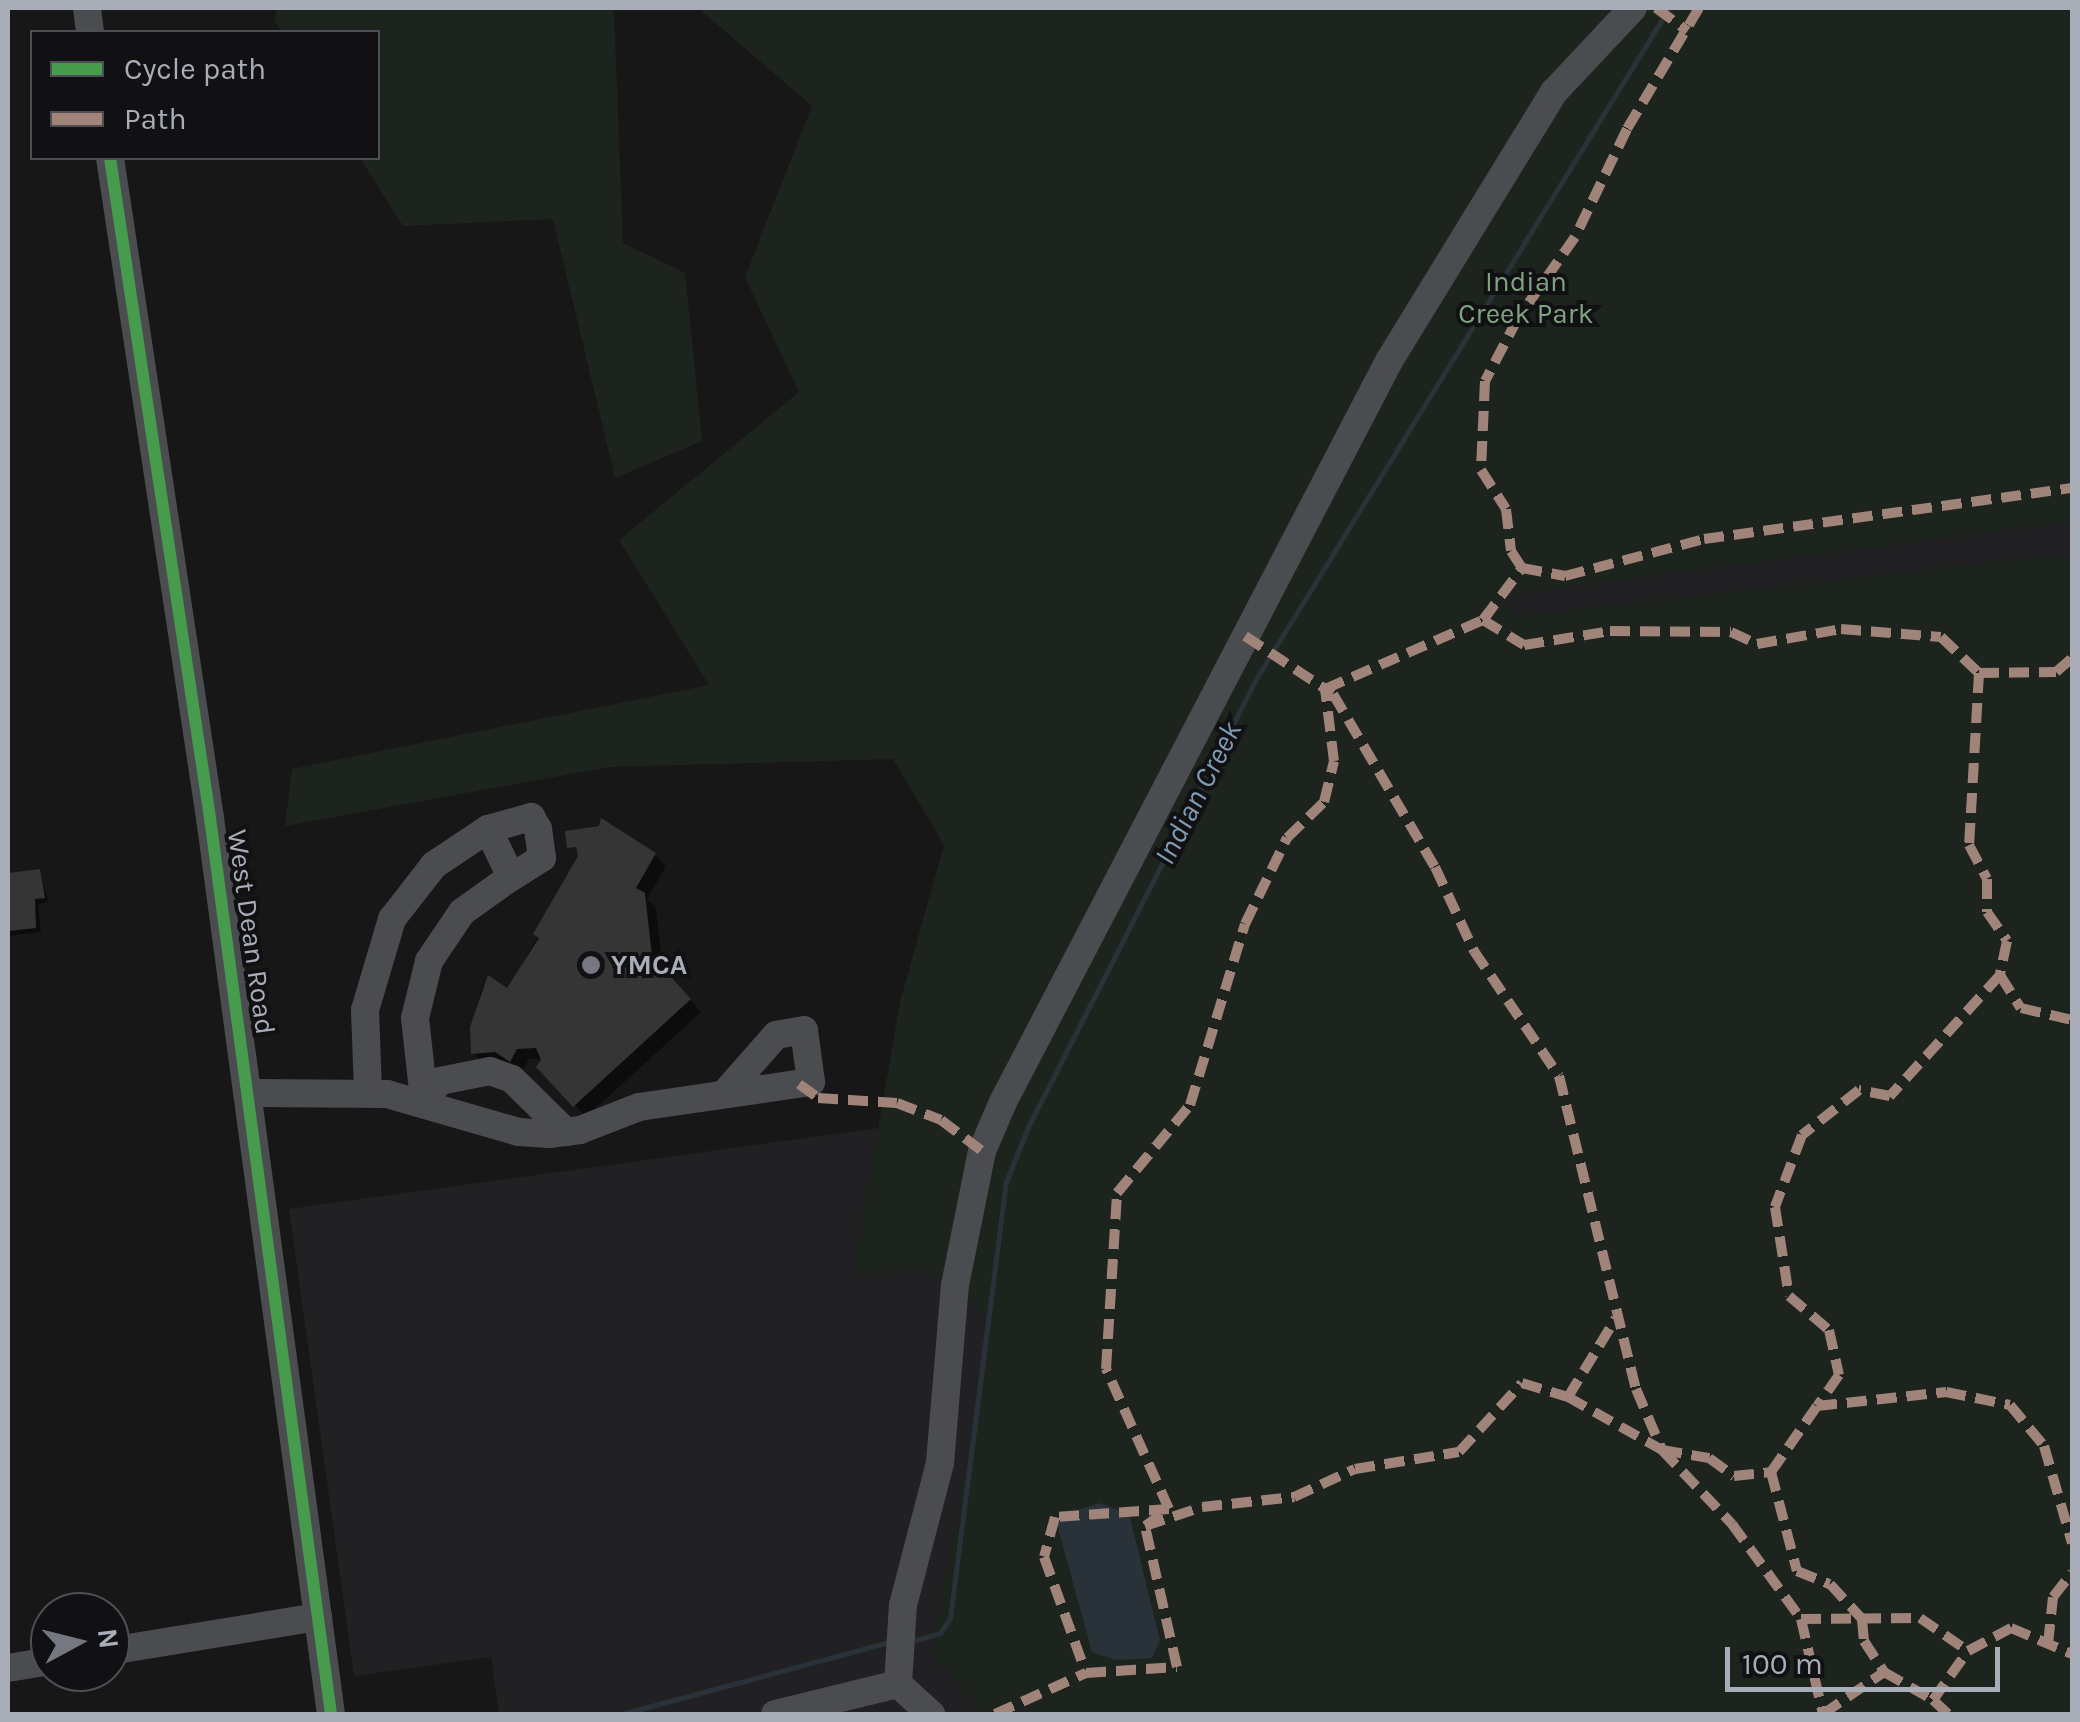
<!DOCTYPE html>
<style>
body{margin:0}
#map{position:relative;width:2080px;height:1722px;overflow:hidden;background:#171717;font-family:Karla,sans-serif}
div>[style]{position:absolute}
.built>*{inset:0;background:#212123}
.green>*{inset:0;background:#1d241e}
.water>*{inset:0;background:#2a3239}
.shadow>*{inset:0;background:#0007}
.stream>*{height:5px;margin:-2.5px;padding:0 2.5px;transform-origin:2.5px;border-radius:2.5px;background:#2a3239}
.building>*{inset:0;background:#353536}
.minor>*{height:28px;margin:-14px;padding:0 14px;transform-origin:14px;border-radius:14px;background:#4b4c50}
.quiet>*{height:10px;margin-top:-5px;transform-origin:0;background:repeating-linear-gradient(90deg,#a18479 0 20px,transparent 0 30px)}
.cycleway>*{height:12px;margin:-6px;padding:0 6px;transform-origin:6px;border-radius:6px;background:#469c4c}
.dots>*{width:28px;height:28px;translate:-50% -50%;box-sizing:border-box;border:5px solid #111113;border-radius:50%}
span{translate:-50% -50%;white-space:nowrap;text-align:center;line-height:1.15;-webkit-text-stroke:8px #111113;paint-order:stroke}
.park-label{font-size:28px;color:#7fa381}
.street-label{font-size:28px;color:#a8adb8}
.poi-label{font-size:28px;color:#a8adb8;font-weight:700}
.left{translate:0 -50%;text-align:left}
.water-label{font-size:30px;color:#7f9bb3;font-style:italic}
.frame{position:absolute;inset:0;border:10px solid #a8adb8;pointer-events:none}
.legend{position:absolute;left:30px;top:30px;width:350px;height:130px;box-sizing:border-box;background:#111113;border:2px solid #4d4f55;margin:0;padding:12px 18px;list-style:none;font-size:30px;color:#a8adb8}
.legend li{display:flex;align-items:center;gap:20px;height:50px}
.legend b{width:50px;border:2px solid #4d4f55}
.north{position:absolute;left:30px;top:1592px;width:100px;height:100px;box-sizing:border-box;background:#111113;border:2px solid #4d4f55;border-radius:50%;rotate:83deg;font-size:28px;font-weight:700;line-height:40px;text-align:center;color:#a8adb8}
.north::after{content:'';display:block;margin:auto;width:35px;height:45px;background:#757880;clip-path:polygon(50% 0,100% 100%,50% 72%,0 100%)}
.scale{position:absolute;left:1725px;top:1647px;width:275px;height:45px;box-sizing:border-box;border:5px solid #a8adb8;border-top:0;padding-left:12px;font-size:30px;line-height:35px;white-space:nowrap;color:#a8adb8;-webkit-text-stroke:8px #111113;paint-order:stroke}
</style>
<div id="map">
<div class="built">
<i style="clip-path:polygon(2072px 522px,2072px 1714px,499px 1714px,491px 1657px,354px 1676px,289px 1209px,907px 1124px,1062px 650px)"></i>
</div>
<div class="green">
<i style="clip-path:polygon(278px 8px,614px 8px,623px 243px,685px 273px,702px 441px,615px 478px,553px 219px,403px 226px,360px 158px,378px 158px,378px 32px,282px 32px,274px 20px)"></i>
<i style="clip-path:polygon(698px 8px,2072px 8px,2072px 522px,1503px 595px,1514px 616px,2072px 553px,2072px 1714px,983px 1714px,932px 1654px,992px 1324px,929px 1269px,853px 1275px,900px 1002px,944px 845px,893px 759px,609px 767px,285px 826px,292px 769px,709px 685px,619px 540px,799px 392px,745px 277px,812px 106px)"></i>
</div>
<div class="water">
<i style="clip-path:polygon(1100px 1503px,1129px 1514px,1160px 1640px,1152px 1658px,1116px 1660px,1092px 1652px,1055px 1517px)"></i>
</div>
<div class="shadow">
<i style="clip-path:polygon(567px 833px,655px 855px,666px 866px,647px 899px,656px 908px,663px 970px,701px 1012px,586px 1117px,539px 1067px,545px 1059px,529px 1059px,522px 1071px,509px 1062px,485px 1065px,474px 1053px,480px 993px,489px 978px,508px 992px,580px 857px)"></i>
<i style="clip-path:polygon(39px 872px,49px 902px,38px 904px,41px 932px,8px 936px,8px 876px)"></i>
</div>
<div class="stream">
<i style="left:916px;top:1640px;width:25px;rotate:-16deg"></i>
<i style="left:940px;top:1633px;width:18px;rotate:-56deg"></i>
<i style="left:950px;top:1618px;width:440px;rotate:-82.7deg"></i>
<i style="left:1006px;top:1182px;width:59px;rotate:-68.2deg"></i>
<i style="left:1028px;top:1127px;width:503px;rotate:-63.03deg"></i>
<i style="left:1256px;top:679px;width:788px;rotate:-58.39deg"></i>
<i style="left:622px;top:1714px;width:273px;rotate:-15.1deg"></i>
</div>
<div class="building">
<i style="clip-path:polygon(601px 818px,656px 853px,636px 888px,645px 893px,652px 956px,691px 999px,573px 1107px,536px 1067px,541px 1060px,536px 1048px,517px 1049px,510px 1062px,495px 1052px,471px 1054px,470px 1027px,488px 975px,507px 988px,539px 938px,533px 934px,578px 856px,576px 847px,567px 848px,565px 831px,599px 826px)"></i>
<i style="clip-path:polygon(40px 869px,45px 898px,35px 899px,36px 928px,8px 931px,8px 873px)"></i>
</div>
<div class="minor">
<i style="left:87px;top:8px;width:24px;rotate:83deg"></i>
<i style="left:110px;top:158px;width:668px;rotate:81.38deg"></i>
<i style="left:210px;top:818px;width:904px;rotate:82.31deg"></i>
<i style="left:488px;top:829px;width:45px;rotate:-15.6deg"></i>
<i style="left:531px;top:817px;width:14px;rotate:60deg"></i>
<i style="left:538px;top:829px;width:29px;rotate:82deg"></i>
<i style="left:542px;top:858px;width:36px;rotate:148deg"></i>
<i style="left:368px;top:1092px;width:82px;rotate:-92.1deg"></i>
<i style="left:365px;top:1010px;width:95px;rotate:-73.5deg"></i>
<i style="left:392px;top:919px;width:68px;rotate:-52.1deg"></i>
<i style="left:434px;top:865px;width:65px;rotate:-33.7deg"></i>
<i style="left:488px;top:829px;width:53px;rotate:64.4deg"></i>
<i style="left:511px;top:877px;width:60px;rotate:144.5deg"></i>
<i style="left:462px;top:912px;width:59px;rotate:124deg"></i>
<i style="left:429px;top:961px;width:59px;rotate:103.8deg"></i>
<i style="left:415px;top:1018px;width:82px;rotate:83.7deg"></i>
<i style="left:247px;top:1093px;width:140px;rotate:0.4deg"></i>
<i style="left:387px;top:1094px;width:137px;rotate:16.1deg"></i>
<i style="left:519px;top:1132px;width:30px;rotate:4deg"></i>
<i style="left:549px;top:1134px;width:31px;rotate:-7deg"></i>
<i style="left:580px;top:1130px;width:63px;rotate:-21.3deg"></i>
<i style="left:639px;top:1107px;width:174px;rotate:-8.3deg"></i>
<i style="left:811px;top:1082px;width:52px;rotate:-97.7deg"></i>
<i style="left:804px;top:1030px;width:28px;rotate:170deg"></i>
<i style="left:776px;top:1035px;width:77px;rotate:131.3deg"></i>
<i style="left:424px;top:1100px;width:25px;rotate:-50deg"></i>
<i style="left:440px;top:1081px;width:51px;rotate:-11.3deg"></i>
<i style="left:490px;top:1071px;width:23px;rotate:20deg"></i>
<i style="left:512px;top:1079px;width:76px;rotate:44.5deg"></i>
<i style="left:110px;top:1651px;width:211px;rotate:-9.3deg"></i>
<i style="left:8px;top:1668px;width:43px;rotate:-9.5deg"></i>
<i style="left:898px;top:1684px;width:79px;rotate:-86.4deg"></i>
<i style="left:903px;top:1605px;width:147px;rotate:-75.4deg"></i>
<i style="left:940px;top:1463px;width:179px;rotate:-85.2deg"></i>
<i style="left:955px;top:1285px;width:137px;rotate:-78.6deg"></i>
<i style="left:982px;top:1151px;width:53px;rotate:-66.8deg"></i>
<i style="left:1003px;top:1102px;width:836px;rotate:-62.48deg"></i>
<i style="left:1389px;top:361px;width:316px;rotate:-58.5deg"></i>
<i style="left:1554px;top:92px;width:115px;rotate:-46.8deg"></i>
<i style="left:775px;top:1714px;width:127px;rotate:-13.7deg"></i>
<i style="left:898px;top:1684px;width:45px;rotate:42.3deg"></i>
</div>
<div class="quiet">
<i style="left:1656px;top:8px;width:39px;rotate:36deg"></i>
<i style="left:1699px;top:8px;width:141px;rotate:120.8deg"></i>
<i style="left:1627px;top:129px;width:120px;rotate:115.7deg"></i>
<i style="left:1575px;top:237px;width:99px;rotate:125.1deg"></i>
<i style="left:1518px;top:318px;width:71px;rotate:117.6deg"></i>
<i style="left:1485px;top:381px;width:89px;rotate:92.6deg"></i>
<i style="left:1481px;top:470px;width:46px;rotate:57.3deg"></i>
<i style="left:1506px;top:509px;width:42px;rotate:83.2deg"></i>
<i style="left:1511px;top:551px;width:20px;rotate:57deg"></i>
<i style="left:1522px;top:568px;width:44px;rotate:10.5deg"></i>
<i style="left:1565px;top:576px;width:144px;rotate:-14.9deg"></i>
<i style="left:1704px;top:539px;width:372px;rotate:-7.9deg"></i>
<i style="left:1489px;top:612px;width:10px;rotate:127deg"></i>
<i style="left:1483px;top:620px;width:48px;rotate:31.4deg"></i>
<i style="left:1524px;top:645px;width:87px;rotate:-9.2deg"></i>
<i style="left:1610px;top:631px;width:121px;rotate:0.5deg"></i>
<i style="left:1731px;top:632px;width:29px;rotate:25deg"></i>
<i style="left:1757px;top:644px;width:85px;rotate:-10.1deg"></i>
<i style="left:1841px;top:629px;width:100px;rotate:4.6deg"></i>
<i style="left:1941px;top:637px;width:52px;rotate:43.5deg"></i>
<i style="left:1979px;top:673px;width:172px;rotate:93.3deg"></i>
<i style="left:1969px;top:845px;width:38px;rotate:62deg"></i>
<i style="left:1987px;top:879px;width:33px;rotate:90deg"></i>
<i style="left:1987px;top:912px;width:35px;rotate:55deg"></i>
<i style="left:2007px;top:941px;width:35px;rotate:102deg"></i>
<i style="left:2000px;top:975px;width:39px;rotate:58deg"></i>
<i style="left:2021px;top:1008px;width:52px;rotate:13.2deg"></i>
<i style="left:1245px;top:636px;width:105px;rotate:33.4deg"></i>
<i style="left:1333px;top:694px;width:201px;rotate:59.5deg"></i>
<i style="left:1435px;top:867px;width:93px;rotate:65.1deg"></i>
<i style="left:1474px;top:951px;width:151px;rotate:55.8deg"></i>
<i style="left:1559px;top:1076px;width:322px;rotate:76.2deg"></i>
<i style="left:1636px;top:1389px;width:66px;rotate:66.9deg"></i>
<i style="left:1662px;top:1450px;width:102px;rotate:46.6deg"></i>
<i style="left:1732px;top:1524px;width:117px;rotate:54deg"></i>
<i style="left:1801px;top:1619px;width:98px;rotate:77deg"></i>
<i style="left:1979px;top:673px;width:77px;rotate:-0.7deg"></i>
<i style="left:2056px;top:672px;width:21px;rotate:-41deg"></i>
<i style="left:2000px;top:975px;width:164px;rotate:132.3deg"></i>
<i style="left:1890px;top:1096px;width:32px;rotate:-169deg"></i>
<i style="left:1859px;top:1090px;width:73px;rotate:141.7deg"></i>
<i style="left:1802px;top:1135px;width:77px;rotate:110.6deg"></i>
<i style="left:1775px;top:1207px;width:90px;rotate:81.1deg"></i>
<i style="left:1789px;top:1296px;width:52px;rotate:40.4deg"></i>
<i style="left:1829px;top:1330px;width:46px;rotate:77.5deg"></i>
<i style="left:1839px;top:1375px;width:38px;rotate:125deg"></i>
<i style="left:1817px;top:1406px;width:130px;rotate:-6.2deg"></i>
<i style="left:1946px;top:1392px;width:65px;rotate:11.5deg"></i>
<i style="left:2010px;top:1405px;width:53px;rotate:50.3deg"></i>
<i style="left:2044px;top:1446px;width:101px;rotate:73.9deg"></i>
<i style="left:799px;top:1084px;width:24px;rotate:36deg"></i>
<i style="left:818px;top:1098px;width:79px;rotate:3.6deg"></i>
<i style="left:897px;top:1103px;width:47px;rotate:21.1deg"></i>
<i style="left:941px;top:1120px;width:51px;rotate:37.1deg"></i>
<i style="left:1568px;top:1397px;width:92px;rotate:-58.7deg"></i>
<i style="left:1771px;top:1472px;width:102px;rotate:75.3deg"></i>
<i style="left:1797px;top:1571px;width:35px;rotate:22deg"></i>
<i style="left:1830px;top:1584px;width:47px;rotate:47.6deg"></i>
<i style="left:1862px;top:1619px;width:22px;rotate:85deg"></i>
<i style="left:1864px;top:1641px;width:37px;rotate:57deg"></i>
<i style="left:1884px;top:1672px;width:56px;rotate:29.7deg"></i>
<i style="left:1169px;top:1509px;width:154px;rotate:-114.2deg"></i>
<i style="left:1106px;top:1369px;width:176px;rotate:-86.4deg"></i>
<i style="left:1117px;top:1193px;width:114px;rotate:-50.3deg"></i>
<i style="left:1190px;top:1105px;width:189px;rotate:-73.1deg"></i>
<i style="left:1245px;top:924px;width:96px;rotate:-64deg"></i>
<i style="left:1287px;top:838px;width:52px;rotate:-44.2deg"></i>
<i style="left:1324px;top:802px;width:42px;rotate:-76.3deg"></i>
<i style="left:1334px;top:761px;width:73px;rotate:-97.1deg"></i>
<i style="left:1325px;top:689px;width:172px;rotate:-23.6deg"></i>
<i style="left:1483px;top:620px;width:65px;rotate:-53.1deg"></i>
<i style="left:1145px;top:1526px;width:60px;rotate:-18.4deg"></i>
<i style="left:1202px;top:1507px;width:93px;rotate:-6.2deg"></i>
<i style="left:1294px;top:1497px;width:67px;rotate:-24.7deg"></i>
<i style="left:1355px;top:1469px;width:105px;rotate:-9.3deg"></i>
<i style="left:1459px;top:1452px;width:93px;rotate:-47.6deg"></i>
<i style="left:1522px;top:1383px;width:48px;rotate:16.9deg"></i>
<i style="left:1568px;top:1397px;width:108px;rotate:29.4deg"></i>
<i style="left:1662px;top:1450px;width:48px;rotate:9.7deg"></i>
<i style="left:1709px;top:1458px;width:31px;rotate:36deg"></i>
<i style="left:1734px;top:1476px;width:37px;rotate:-6deg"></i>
<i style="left:1771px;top:1472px;width:80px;rotate:-55.1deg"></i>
<i style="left:1801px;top:1619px;width:119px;rotate:-0.5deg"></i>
<i style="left:1920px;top:1618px;width:58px;rotate:34.5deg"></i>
<i style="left:2048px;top:1644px;width:47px;rotate:-83.9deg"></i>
<i style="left:2053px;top:1597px;width:31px;rotate:-52deg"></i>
<i style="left:995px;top:1714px;width:100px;rotate:-24.3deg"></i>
<i style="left:1086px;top:1673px;width:91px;rotate:-3.8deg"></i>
<i style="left:1177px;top:1667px;width:145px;rotate:-102.8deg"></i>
<i style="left:1145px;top:1526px;width:29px;rotate:-35deg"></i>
<i style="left:1169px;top:1509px;width:114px;rotate:176deg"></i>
<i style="left:1055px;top:1517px;width:41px;rotate:105.4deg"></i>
<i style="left:1044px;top:1557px;width:123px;rotate:70.1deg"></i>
<i style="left:1823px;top:1714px;width:74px;rotate:-34.5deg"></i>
<i style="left:1948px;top:1714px;width:21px;rotate:-137deg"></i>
<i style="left:1933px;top:1700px;width:60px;rotate:-54.5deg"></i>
<i style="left:1968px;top:1651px;width:49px;rotate:-28.1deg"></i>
<i style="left:2011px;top:1628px;width:66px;rotate:23.1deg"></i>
</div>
<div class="cycleway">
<i style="left:110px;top:158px;width:668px;rotate:81.38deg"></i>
<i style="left:210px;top:818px;width:904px;rotate:82.31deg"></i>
</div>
<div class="dots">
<i style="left:591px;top:965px;background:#757880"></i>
</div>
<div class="park-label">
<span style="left:1526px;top:298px">Indian<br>Creek Park</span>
</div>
<div class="street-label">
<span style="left:251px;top:932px;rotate:82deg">West Dean Road</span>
</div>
<div class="poi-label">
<span class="left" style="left:611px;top:965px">YMCA</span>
</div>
<div class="water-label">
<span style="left:1198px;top:793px;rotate:-63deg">Indian Creek</span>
</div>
<div class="frame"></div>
<ul class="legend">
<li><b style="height:12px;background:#469c4c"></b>Cycle path</li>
<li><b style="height:12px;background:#a18479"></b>Path</li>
</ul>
<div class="north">N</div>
<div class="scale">100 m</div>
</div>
